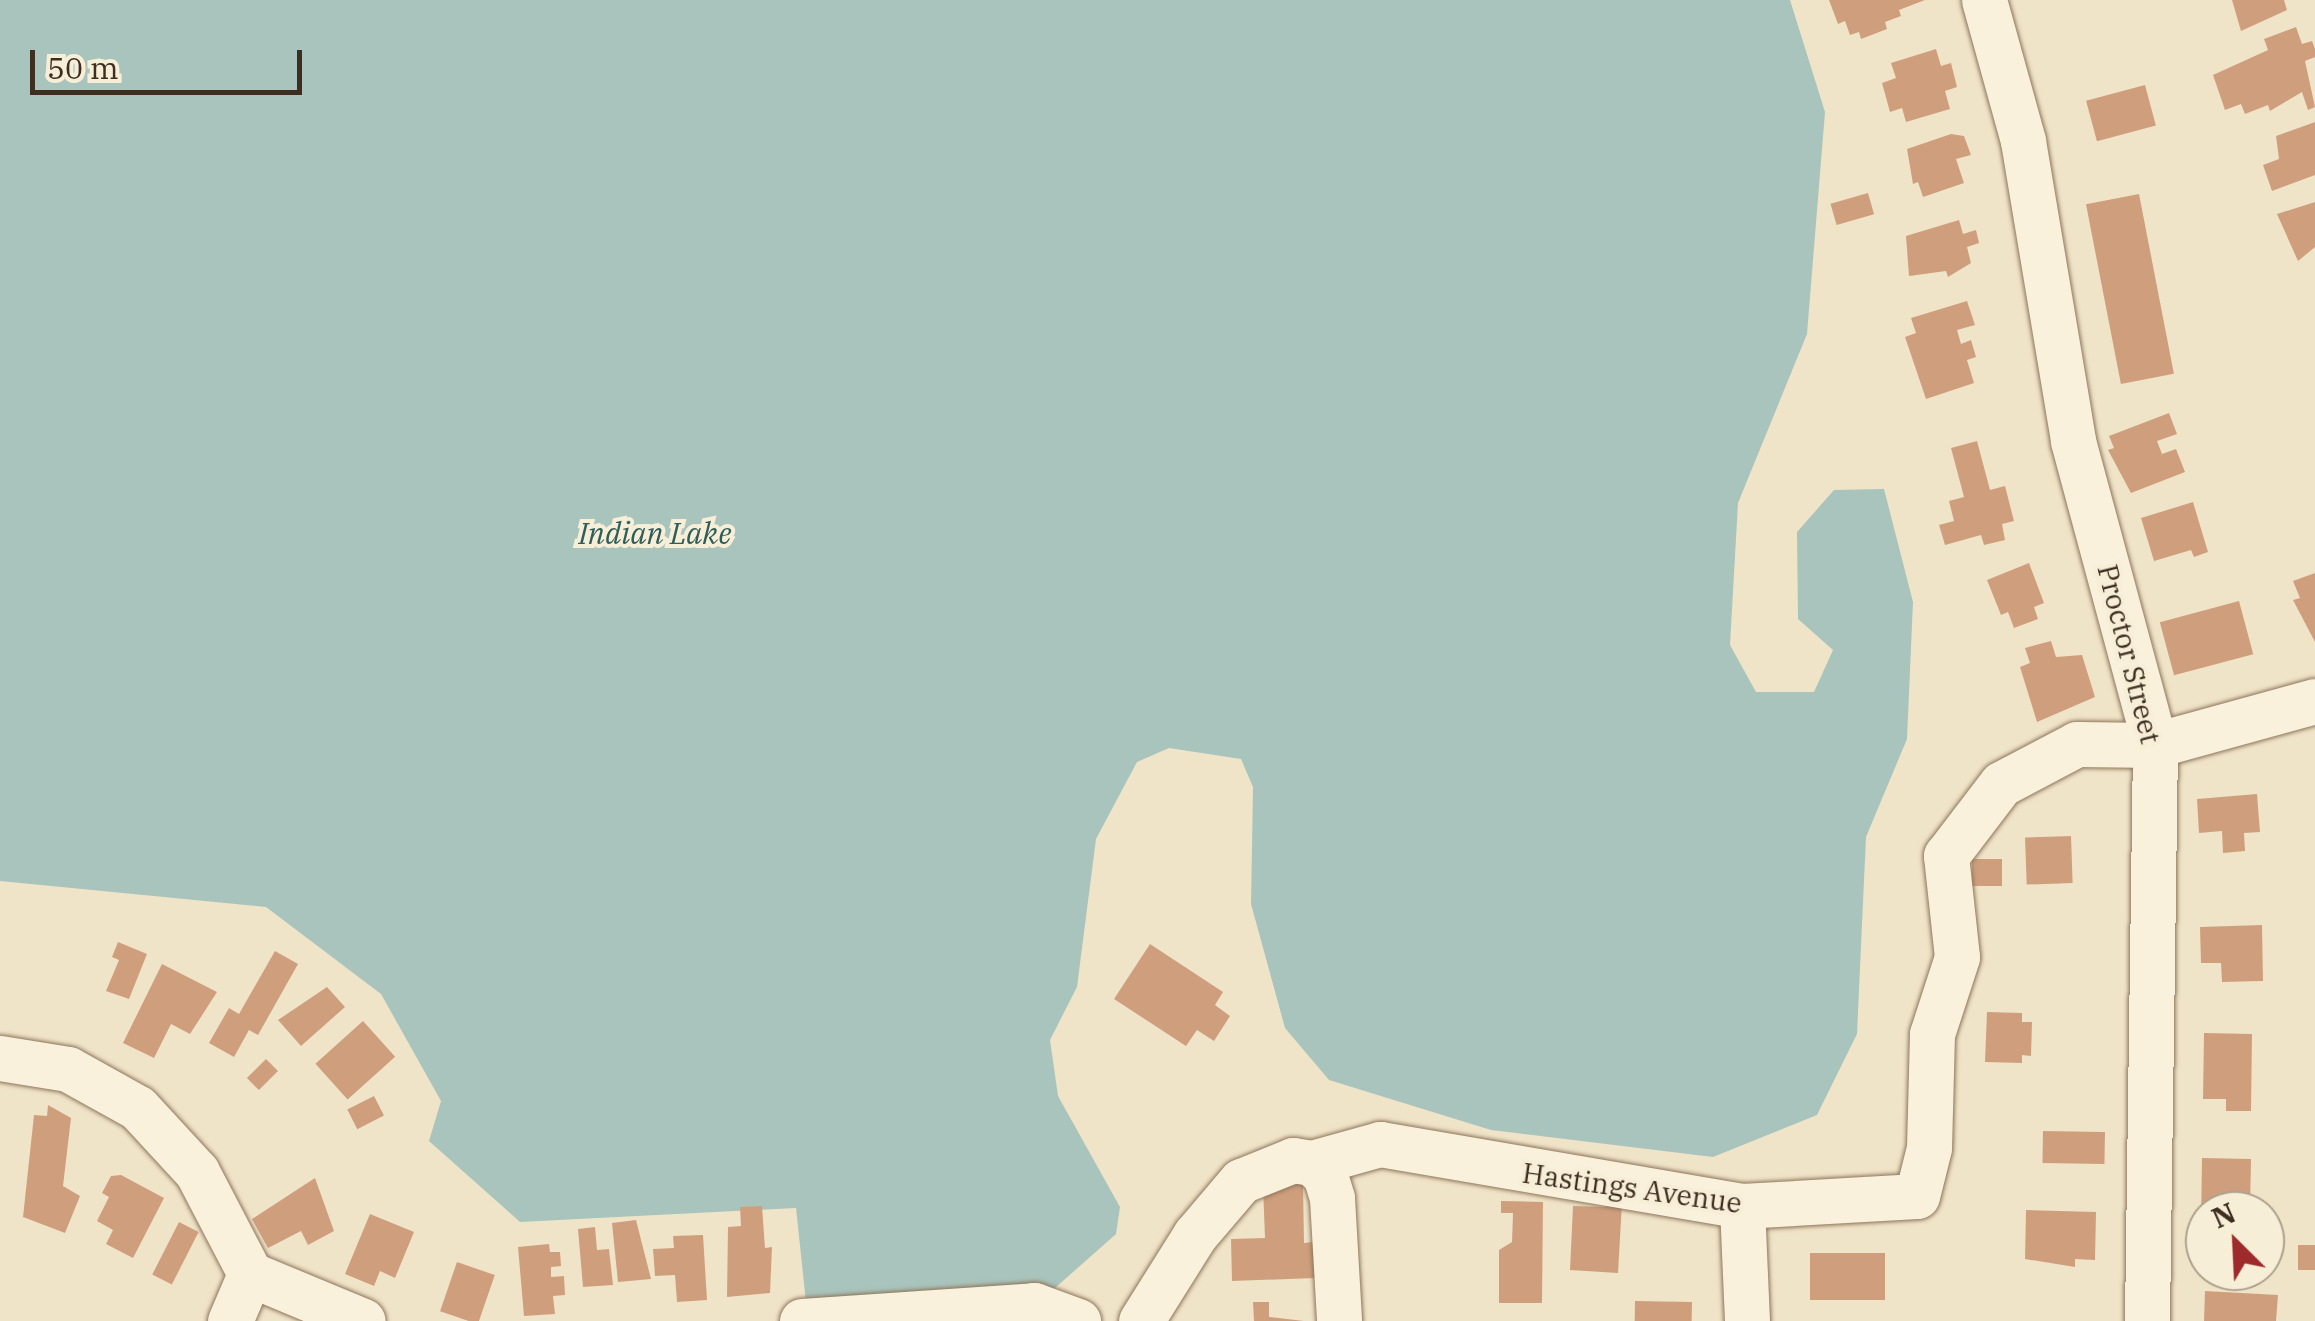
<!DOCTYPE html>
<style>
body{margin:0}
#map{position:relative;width:2315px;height:1321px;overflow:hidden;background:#f0e4c8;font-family:"IBM Plex Serif",serif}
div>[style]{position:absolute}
.water>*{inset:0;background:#a9c4bc}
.building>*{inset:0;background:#cf9f7d;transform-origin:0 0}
.roads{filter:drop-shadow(0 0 2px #8d765c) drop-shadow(0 0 2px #8d765c)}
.minor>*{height:45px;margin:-22.5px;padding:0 22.5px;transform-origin:22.5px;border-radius:22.5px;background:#faf1dc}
span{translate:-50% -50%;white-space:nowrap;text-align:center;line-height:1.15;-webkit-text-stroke:8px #f7eed8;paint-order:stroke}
.street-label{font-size:28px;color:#3d2e20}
.water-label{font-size:30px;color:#2f5d5a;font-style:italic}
.north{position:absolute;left:2185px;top:1191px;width:100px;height:100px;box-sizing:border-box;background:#f7eed8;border:2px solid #ada18e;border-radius:50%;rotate:336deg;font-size:28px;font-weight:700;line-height:40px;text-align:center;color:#3d2e20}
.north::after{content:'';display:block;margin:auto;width:35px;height:45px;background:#9e2a2b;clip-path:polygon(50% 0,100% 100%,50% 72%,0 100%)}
.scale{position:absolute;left:30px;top:50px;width:272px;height:45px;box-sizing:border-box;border:5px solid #3d2e20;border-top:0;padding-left:12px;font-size:30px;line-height:35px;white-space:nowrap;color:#3d2e20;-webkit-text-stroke:8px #f7eed8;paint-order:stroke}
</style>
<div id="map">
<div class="water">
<i style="clip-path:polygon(0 0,1790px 0,1825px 112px,1807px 334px,1738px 503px,1730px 645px,1756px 692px,1814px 692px,1833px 650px,1798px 619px,1797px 532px,1834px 490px,1884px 489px,1913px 602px,1907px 739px,1866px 837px,1857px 1034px,1817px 1115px,1713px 1157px,1491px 1130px,1329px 1080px,1285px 1028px,1251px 904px,1253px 787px,1241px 759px,1169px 748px,1137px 762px,1096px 839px,1077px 987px,1050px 1040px,1058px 1096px,1120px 1207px,1116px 1234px,1055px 1288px,1006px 1321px,808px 1321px,796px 1208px,520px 1222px,429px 1141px,441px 1101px,381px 994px,266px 907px,0 881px)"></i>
</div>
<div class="building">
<i style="clip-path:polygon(1829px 0,1925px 0,1899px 10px,1901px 16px,1885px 22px,1887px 29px,1861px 39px,1859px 32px,1850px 35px,1845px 21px,1838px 24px)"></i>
<i style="clip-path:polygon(2232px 0,2284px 0,2287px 10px,2241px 31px)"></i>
<i style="clip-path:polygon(2296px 27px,2302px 44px,2312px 41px,2315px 49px,2315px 57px,2305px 61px,2315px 107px,2308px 110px,2302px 92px,2270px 111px,2268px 105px,2245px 114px,2241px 104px,2225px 110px,2213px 75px,2268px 50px,2264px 39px)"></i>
<i style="clip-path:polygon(1936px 49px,1941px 66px,1951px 63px,1957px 87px,1945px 91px,1950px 109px,1906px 122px,1902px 108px,1890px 112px,1882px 83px,1896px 78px,1891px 63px)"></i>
<i style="left:2145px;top:85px;width:42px;height:61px;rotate:75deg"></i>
<i style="clip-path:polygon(2315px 122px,2315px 175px,2272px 191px,2263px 165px,2279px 159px,2276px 136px)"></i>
<i style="clip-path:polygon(1951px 134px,1964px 136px,1971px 155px,1956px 159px,1964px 183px,1923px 197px,1918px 182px,1913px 184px,1907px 149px)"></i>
<i style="left:1868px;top:193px;width:22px;height:39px;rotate:74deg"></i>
<i style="left:2139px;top:194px;width:183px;height:54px;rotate:79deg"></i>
<i style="clip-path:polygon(2315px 202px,2315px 247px,2298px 261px,2277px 214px)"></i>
<i style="clip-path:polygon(1959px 220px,1963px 234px,1976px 230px,1979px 243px,1967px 247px,1971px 263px,1948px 277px,1946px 271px,1909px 276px,1906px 236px)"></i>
<i style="clip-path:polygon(1967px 301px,1975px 325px,1957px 330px,1961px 344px,1971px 340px,1976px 357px,1967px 360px,1974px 383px,1926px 399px,1905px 337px,1916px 333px,1911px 318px)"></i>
<i style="clip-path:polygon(2169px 413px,2177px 434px,2157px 441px,2162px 454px,2176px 449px,2185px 472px,2131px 493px,2108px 450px,2114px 448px,2109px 436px)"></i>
<i style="clip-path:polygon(1977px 441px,1990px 490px,2005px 486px,2014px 521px,2002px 524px,2005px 540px,1984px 545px,1981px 535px,1945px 545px,1939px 525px,1954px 521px,1949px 501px,1964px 497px,1951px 448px)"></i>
<i style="clip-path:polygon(2193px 502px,2208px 552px,2194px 557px,2191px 550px,2154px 561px,2141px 518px)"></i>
<i style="clip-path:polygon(2029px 563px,2044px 603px,2034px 607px,2038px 619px,2014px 628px,2008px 612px,2001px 615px,1987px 580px)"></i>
<i style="clip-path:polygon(2315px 573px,2315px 642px,2293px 600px,2300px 598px,2293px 581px)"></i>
<i style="left:2239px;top:601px;width:55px;height:82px;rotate:75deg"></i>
<i style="clip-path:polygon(2051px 641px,2056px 657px,2082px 655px,2095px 697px,2037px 722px,2020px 667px,2030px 663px,2025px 648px)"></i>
<i style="clip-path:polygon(2257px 794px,2260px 832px,2244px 833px,2245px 851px,2223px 853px,2222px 831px,2199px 833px,2197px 799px)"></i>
<i style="left:2071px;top:836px;width:47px;height:46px;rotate:88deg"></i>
<i style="left:1972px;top:859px;width:30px;height:27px"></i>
<i style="clip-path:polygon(2262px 925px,2263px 981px,2222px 982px,2221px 963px,2201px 963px,2200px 927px)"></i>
<i style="clip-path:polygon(118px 942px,147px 954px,129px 999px,106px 991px,119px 960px,112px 957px)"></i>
<i style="clip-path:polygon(1150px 944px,1223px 992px,1215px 1005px,1230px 1016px,1214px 1041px,1197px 1030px,1186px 1046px,1114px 999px)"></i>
<i style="clip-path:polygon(275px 951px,298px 964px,258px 1035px,249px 1030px,234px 1057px,209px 1043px,229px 1008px,239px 1014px)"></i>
<i style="clip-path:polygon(162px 964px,217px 992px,190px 1034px,171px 1024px,154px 1058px,123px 1043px)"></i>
<i style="clip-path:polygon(327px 987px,345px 1007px,301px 1046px,278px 1020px)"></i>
<i style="clip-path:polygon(1987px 1012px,2022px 1013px,2022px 1022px,2032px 1022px,2031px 1056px,2022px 1055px,2022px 1063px,1985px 1062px)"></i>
<i style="left:363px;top:1021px;width:48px;height:64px;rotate:48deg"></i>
<i style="clip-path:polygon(2204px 1033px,2252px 1034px,2251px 1111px,2226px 1111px,2226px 1099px,2203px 1099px)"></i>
<i style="left:266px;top:1059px;width:17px;height:27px;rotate:45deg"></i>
<i style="left:374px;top:1096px;width:22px;height:30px;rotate:63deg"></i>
<i style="clip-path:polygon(48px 1105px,71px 1118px,63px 1186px,80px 1196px,65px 1233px,23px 1217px,34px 1115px,47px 1116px)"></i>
<i style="left:2043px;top:1131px;width:62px;height:32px;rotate:1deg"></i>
<i style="clip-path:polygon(2202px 1158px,2251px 1159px,2250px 1211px,2205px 1211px,2201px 1220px)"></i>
<i style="clip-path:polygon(121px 1175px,164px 1198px,133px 1258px,106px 1244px,113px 1230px,97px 1221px,109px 1197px,102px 1193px,111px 1176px)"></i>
<i style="clip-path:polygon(315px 1178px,334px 1231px,308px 1245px,301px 1231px,268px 1248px,252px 1219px)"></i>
<i style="clip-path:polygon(1303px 1184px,1304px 1243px,1313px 1242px,1315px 1278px,1232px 1281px,1231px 1239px,1265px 1238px,1263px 1186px)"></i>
<i style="clip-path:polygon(1501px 1201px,1543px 1202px,1542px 1303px,1499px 1303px,1499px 1250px,1512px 1242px,1513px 1213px,1501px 1213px)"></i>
<i style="clip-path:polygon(1607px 1202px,1622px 1203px,1618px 1273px,1570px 1270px,1573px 1206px,1606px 1207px)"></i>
<i style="clip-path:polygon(762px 1206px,765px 1248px,772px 1247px,770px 1293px,727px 1297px,728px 1227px,741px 1226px,740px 1207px)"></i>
<i style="clip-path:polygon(2026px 1210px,2096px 1212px,2095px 1260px,2075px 1259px,2075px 1267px,2025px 1259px)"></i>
<i style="clip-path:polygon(370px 1214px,414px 1232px,395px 1278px,380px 1271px,374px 1286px,345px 1274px)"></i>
<i style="clip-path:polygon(636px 1220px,651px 1279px,618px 1282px,612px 1223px)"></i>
<i style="left:179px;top:1222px;width:22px;height:59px;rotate:27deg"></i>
<i style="clip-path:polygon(595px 1227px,597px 1250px,609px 1249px,613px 1285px,583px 1287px,578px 1229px)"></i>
<i style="clip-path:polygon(703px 1235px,707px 1300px,677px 1302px,675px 1275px,655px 1276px,653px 1249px,674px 1248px,673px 1236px)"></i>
<i style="clip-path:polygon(549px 1244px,550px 1252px,560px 1252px,561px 1266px,551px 1267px,551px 1277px,564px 1276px,565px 1295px,553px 1296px,555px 1314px,524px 1316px,518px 1247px)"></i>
<i style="left:2315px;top:1245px;width:25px;height:17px;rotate:90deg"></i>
<i style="left:1810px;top:1253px;width:75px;height:47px"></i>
<i style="left:457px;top:1262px;width:40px;height:52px;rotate:19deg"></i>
<i style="clip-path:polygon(2205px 1291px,2278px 1295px,2276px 1321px,2204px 1321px)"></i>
<i style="left:1635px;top:1301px;width:57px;height:20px;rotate:1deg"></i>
<i style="clip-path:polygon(1253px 1302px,1269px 1302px,1269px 1317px,1304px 1321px,1254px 1321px)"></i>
</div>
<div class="roads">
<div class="minor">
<i style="left:1984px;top:0;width:146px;rotate:74.5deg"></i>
<i style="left:2023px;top:141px;width:304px;rotate:80.5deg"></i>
<i style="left:2073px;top:441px;width:315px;rotate:74.9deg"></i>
<i style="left:2155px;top:745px;width:576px;rotate:90.8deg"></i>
<i style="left:0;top:1058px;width:69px;rotate:9.2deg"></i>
<i style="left:68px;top:1069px;width:80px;rotate:29.1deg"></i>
<i style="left:138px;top:1108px;width:87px;rotate:47.3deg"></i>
<i style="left:197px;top:1172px;width:115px;rotate:62.5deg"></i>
<i style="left:250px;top:1274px;width:122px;rotate:22.6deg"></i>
<i style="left:1312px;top:1163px;width:18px;rotate:43deg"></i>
<i style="left:1325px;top:1175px;width:24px;rotate:73deg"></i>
<i style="left:1332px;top:1198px;width:123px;rotate:86.7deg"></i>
<i style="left:1742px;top:1206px;width:115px;rotate:87.5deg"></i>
<i style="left:230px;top:1321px;width:51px;rotate:-66.9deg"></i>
<i style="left:802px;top:1321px;width:233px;rotate:-3.9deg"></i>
<i style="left:1034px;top:1305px;width:47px;rotate:20deg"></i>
<i style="left:1141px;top:1321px;width:102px;rotate:-57.9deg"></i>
<i style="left:1195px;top:1235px;width:71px;rotate:-49.6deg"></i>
<i style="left:1241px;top:1181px;width:56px;rotate:-22deg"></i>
<i style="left:1293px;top:1160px;width:19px;rotate:9deg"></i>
<i style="left:1312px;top:1163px;width:71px;rotate:-15.6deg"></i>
<i style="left:1380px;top:1144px;width:367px;rotate:9.7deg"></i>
<i style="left:1742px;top:1206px;width:175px;rotate:-3.3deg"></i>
<i style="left:1917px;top:1196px;width:49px;rotate:-76deg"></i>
<i style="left:1929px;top:1148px;width:114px;rotate:-88.5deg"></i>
<i style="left:1932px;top:1034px;width:81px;rotate:-72deg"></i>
<i style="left:1957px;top:957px;width:102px;rotate:-96.2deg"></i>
<i style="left:1946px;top:856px;width:91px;rotate:-52.6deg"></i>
<i style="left:2001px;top:784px;width:86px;rotate:-27.8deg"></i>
<i style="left:2077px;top:744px;width:78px;rotate:0.7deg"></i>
<i style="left:2155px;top:745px;width:166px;rotate:-15.4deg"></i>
</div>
</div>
<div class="street-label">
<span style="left:2129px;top:654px;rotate:76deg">Proctor Street</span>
<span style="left:1632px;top:1188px;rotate:8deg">Hastings Avenue</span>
</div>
<div class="water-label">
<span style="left:655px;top:533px">Indian Lake</span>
</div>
<div class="north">N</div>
<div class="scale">50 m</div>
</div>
